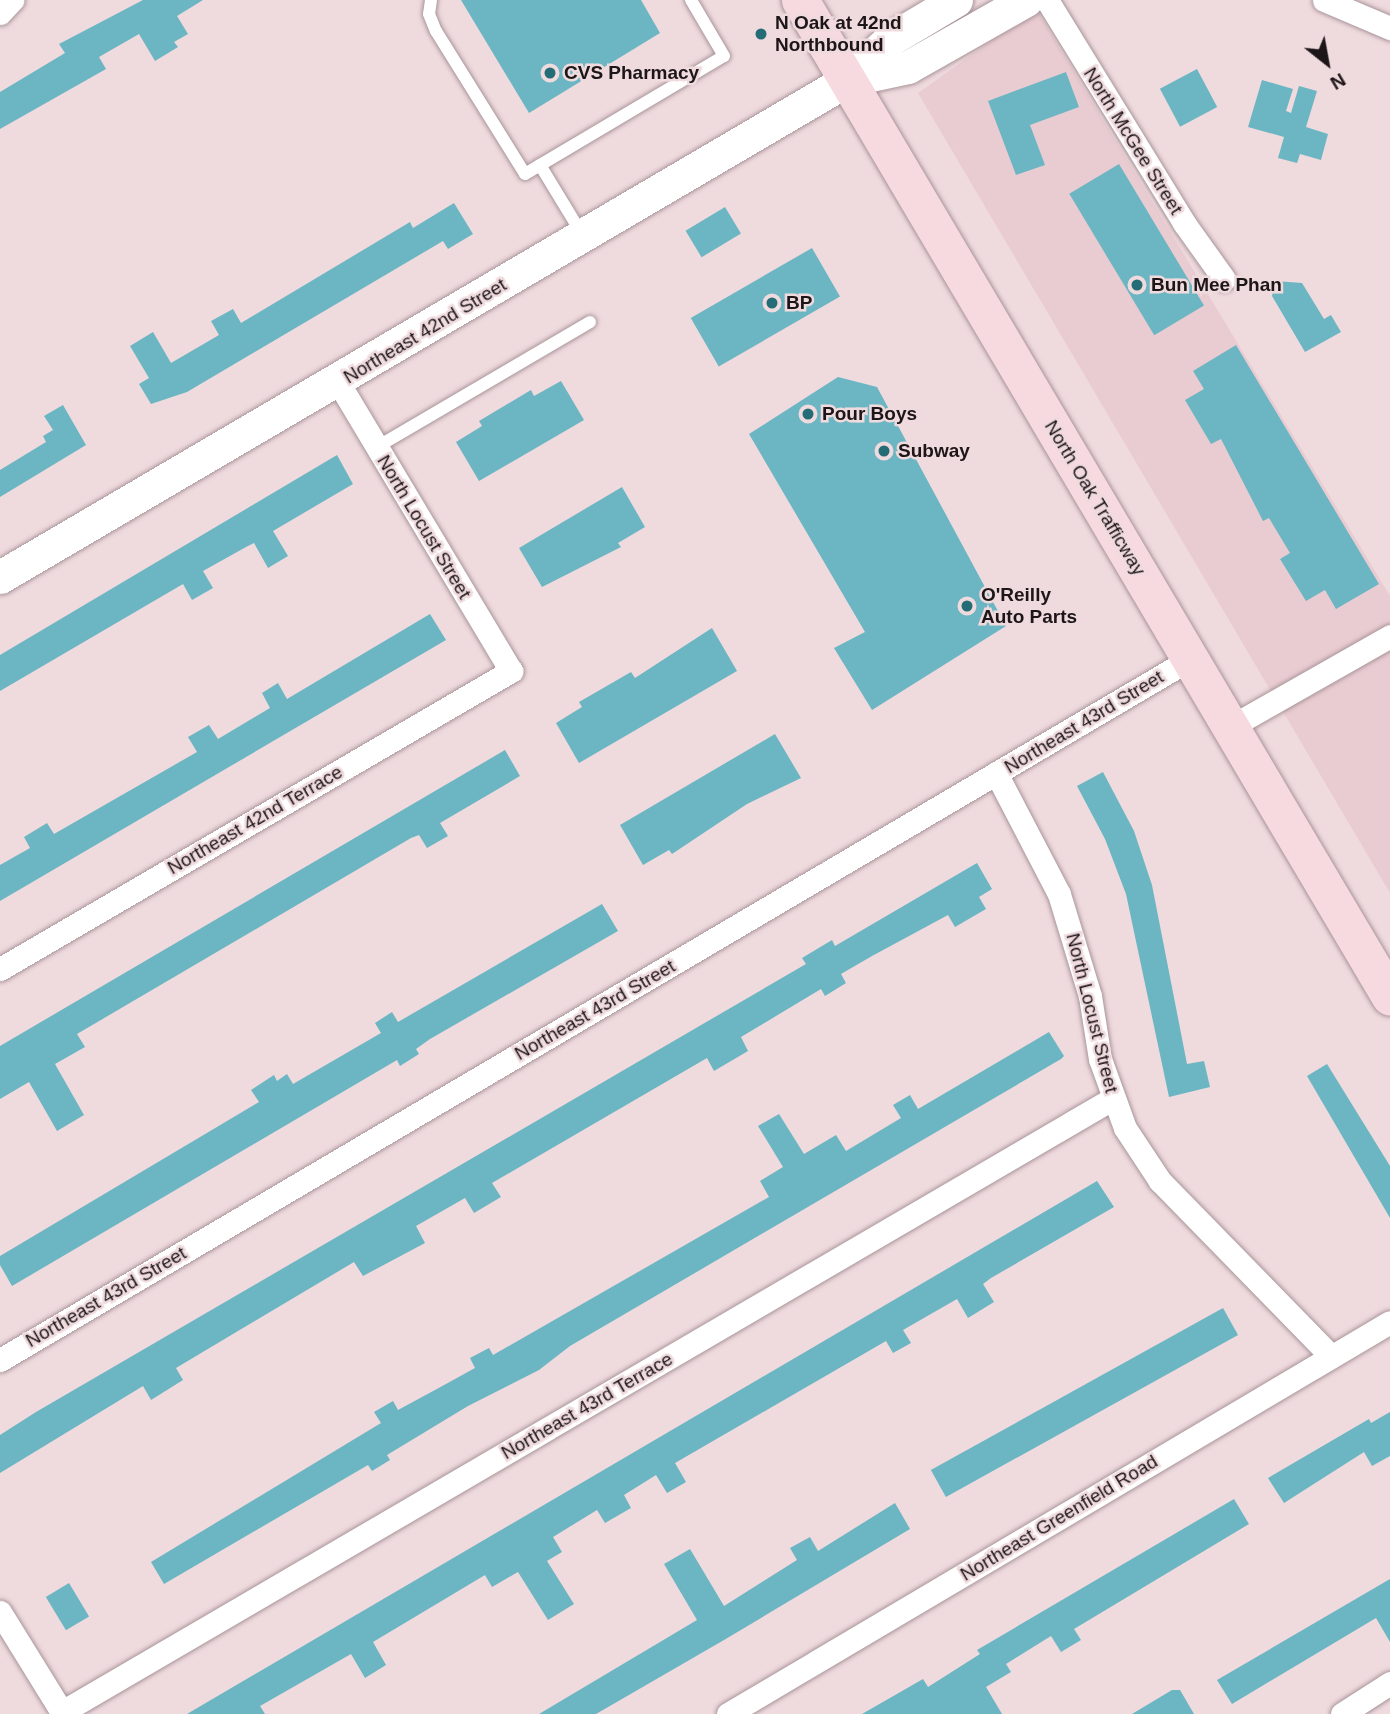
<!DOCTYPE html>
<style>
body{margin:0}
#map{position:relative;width:1390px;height:1714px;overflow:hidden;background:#efdade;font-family:Helvetica,sans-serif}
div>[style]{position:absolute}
.built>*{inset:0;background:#e9ccd2}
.building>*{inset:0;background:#6bb6c2;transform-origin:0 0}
.roads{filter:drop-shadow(0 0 2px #a89599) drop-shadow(0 0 2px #a89599)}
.lane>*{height:12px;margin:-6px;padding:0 6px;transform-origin:6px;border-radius:6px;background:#fff}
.street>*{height:23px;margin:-11.5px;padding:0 11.5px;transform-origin:11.5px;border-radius:11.5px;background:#fff}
.secondary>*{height:33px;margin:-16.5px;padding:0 16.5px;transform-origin:16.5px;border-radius:16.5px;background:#fff}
.primary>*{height:37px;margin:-18.5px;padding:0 18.5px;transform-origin:18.5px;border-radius:18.5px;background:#f7dae0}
.dots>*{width:19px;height:19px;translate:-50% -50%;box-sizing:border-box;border:4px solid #efdade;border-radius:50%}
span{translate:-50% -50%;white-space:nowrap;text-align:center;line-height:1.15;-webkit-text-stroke:5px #efdade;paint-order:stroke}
.poi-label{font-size:19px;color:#1d1618;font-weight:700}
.left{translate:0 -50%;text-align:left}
.street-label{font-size:19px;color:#1d1618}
.north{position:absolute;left:1292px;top:28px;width:70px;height:70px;-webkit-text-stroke:5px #efdade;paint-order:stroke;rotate:149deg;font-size:19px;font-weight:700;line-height:28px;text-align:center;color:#1d1618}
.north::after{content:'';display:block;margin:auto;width:24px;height:32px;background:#1d1618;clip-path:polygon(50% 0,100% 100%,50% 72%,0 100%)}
</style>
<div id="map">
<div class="built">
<i style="clip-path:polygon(1036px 9px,1390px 596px,1390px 893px,918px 93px)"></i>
</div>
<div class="building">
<i style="clip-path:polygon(143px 0,203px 0,177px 16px,188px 34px,174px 42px,178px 47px,155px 61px,139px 34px,99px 57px,106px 69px,0 129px,0 92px,65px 53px,59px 44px)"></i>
<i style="clip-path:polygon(461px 0,641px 0,660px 33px,529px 113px)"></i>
<i style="left:1197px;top:69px;width:43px;height:42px;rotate:62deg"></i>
<i style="clip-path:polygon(1066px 72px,1079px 107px,1030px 125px,1045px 165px,1016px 175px,988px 101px)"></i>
<i style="clip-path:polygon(1262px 80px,1293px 89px,1286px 111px,1291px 113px,1299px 86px,1317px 91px,1306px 127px,1328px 134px,1321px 160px,1300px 154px,1297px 163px,1278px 158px,1284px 137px,1248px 127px)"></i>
<i style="left:1119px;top:164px;width:165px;height:58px;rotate:59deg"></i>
<i style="clip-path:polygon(454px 203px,473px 234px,448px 249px,443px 241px,187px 392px,151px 404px,139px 384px,149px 378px,130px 346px,153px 332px,171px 363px,219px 335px,211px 321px,233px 309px,241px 323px,410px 222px,413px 228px)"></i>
<i style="left:725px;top:207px;width:31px;height:46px;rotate:59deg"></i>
<i style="left:812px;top:248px;width:56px;height:140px;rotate:60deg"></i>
<i style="clip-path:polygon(1275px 281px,1302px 283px,1324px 319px,1331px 315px,1341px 332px,1305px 352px,1272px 296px)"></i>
<i style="clip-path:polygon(1236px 345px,1379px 584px,1336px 609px,1325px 590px,1306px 601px,1280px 559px,1290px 553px,1269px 518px,1263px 521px,1221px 439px,1211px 444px,1185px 400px,1204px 389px,1193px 371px)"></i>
<i style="clip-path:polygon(838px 377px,877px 387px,1006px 626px,872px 710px,834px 648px,865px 632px,749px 434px)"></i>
<i style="clip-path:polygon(561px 381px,584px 420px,479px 481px,456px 442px,482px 426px,479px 421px,531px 390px,534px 396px)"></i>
<i style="clip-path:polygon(63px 405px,86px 445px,0 497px,0 470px,46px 442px,43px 436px,53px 430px,44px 416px)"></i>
<i style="clip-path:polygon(337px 455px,353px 484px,273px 531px,288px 556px,268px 568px,254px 543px,246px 547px,203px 571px,213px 588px,192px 600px,183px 584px,0 691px,0 655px)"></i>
<i style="clip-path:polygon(622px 487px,645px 527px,618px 543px,621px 547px,542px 587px,519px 548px)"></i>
<i style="clip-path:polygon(430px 614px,446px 640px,0 901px,0 865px,30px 848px,24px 837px,47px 823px,54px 834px,197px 752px,188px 737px,209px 725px,218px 739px,270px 708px,262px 693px,278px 683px,287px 699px)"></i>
<i style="clip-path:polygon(712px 628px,737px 671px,579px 763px,556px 723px,582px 707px,579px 702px,631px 672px,635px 678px)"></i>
<i style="clip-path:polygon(775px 734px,801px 778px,747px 804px,672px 854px,669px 850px,643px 865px,620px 825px)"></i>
<i style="clip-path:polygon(505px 750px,520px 776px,440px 823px,448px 836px,427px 848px,419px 835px,411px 838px,77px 1034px,85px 1047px,55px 1064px,84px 1115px,57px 1131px,29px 1082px,0 1099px,0 1046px)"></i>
<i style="clip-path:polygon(1103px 772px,1134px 831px,1152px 885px,1187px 1064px,1204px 1061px,1210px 1087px,1169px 1097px,1126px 894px,1105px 839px,1077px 786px)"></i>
<i style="clip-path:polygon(977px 863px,992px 889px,979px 897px,986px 909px,955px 927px,948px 915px,872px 956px,841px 974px,846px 983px,825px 996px,821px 989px,741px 1037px,748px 1051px,714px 1071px,707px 1058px,492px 1183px,501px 1197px,474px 1213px,465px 1198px,416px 1226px,425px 1243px,363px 1276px,354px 1262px,176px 1368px,183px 1380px,151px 1400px,143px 1386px,0 1473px,0 1435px,36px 1412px,806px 964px,802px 958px,832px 940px,835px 946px)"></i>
<i style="clip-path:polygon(602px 904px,618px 931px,430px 1039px,416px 1049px,419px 1054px,400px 1066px,397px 1060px,12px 1286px,0 1265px,0 1256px,259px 1102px,251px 1090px,274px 1075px,277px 1081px,287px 1074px,293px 1084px,381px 1033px,375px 1023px,392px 1012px,398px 1022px)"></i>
<i style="clip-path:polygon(1049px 1032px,1064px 1056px,1061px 1059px,570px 1346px,539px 1370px,468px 1406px,387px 1455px,390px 1460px,372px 1471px,368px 1465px,164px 1584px,151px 1562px,381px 1423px,374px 1412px,393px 1401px,398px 1410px,435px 1390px,475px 1368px,470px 1358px,489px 1348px,493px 1355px,769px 1197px,760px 1181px,783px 1167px,758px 1126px,779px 1114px,804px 1154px,836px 1135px,846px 1151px,901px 1118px,893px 1105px,910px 1095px,918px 1109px)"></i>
<i style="clip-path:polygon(1327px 1064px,1390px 1166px,1390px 1218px,1307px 1076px)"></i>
<i style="clip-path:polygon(1097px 1181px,1114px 1207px,991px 1278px,983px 1284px,994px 1302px,968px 1318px,957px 1299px,903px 1330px,911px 1343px,893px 1353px,886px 1341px,675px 1463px,686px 1482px,667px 1493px,656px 1475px,624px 1495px,631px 1508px,605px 1523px,597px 1510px,553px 1537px,562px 1552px,547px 1561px,574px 1604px,548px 1620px,518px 1572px,492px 1587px,485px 1575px,373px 1642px,386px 1665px,365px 1678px,351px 1654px,260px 1706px,265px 1714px,187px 1714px)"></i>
<i style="left:1223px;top:1308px;width:31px;height:334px;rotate:61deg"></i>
<i style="clip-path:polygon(1390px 1412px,1390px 1456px,1372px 1466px,1364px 1452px,1284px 1503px,1268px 1478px,1369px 1419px,1371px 1423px)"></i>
<i style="clip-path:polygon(1234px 1499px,1249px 1524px,1074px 1629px,1081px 1640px,1061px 1652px,1051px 1636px,1006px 1664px,1011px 1672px,986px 1687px,1002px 1714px,862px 1714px,923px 1679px,928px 1687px,980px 1654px,977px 1650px)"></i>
<i style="clip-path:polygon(895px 1503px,910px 1529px,724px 1640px,596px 1714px,539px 1714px,697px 1620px,664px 1564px,690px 1549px,724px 1606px,797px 1560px,790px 1548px,810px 1537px,818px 1551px)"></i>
<i style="clip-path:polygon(1390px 1579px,1390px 1642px,1376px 1618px,1232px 1704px,1217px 1680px)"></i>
<i style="left:69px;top:1583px;width:39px;height:27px;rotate:59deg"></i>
<i style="clip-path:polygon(1172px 1690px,1180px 1690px,1194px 1714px,1132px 1714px)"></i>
</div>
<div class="roads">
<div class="lane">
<i style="left:431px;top:0;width:14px;rotate:98deg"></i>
<i style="left:429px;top:14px;width:18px;rotate:68deg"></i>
<i style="left:436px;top:31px;width:168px;rotate:58.1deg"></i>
<i style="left:525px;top:174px;width:231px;rotate:-30.7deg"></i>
<i style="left:724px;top:56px;width:65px;rotate:-120.5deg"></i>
<i style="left:540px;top:165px;width:81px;rotate:58.7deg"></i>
<i style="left:377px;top:447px;width:247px;rotate:-30.4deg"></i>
</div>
<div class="street">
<i style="left:1047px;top:0;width:262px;rotate:58.4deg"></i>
<i style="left:1184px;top:223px;width:69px;rotate:54.5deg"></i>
<i style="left:1324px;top:0;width:72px;rotate:23deg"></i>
<i style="left:0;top:13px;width:18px;rotate:-47deg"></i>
<i style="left:1230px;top:727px;width:184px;rotate:-29.6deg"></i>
<i style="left:996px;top:773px;width:136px;rotate:62.5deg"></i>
<i style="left:1059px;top:894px;width:107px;rotate:73.1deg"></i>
<i style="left:1090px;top:996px;width:64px;rotate:81deg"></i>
<i style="left:1100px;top:1059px;width:73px;rotate:70.1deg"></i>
<i style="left:1125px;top:1128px;width:64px;rotate:56.6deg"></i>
<i style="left:1160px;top:1181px;width:245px;rotate:45.7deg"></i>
<i style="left:0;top:969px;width:592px;rotate:-30.25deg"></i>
<i style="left:511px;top:671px;width:337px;rotate:-120.9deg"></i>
<i style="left:0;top:1360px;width:1381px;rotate:-30.5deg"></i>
<i style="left:0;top:1612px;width:120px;rotate:58.3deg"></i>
<i style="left:62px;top:1712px;width:1216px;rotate:-30.28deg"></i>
<i style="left:728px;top:1714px;width:769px;rotate:-30.63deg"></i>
<i style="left:1342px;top:1714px;width:57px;rotate:-32.9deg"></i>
</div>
<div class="secondary">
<i style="left:847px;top:80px;width:62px;rotate:-12deg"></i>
<i style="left:908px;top:67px;width:136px;rotate:-29.6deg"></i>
<i style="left:0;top:577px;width:982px;rotate:-30.4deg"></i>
<i style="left:847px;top:80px;width:58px;rotate:-43.6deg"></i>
<i style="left:889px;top:40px;width:78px;rotate:-30.8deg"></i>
</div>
<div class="primary">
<i style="left:800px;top:0;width:1158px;rotate:59.38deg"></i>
</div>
</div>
<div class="dots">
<i style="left:761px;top:34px;background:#246d77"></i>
<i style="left:550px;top:73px;background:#246d77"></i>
<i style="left:1137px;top:285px;background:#246d77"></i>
<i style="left:772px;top:303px;background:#246d77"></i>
<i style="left:808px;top:414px;background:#246d77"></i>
<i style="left:884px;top:451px;background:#246d77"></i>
<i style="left:967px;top:606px;background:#246d77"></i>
</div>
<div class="poi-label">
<span class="left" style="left:775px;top:34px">N Oak at 42nd<br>Northbound</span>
<span class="left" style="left:564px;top:73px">CVS Pharmacy</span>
<span class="left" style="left:1151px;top:285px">Bun Mee Phan</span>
<span class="left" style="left:786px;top:303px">BP</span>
<span class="left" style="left:822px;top:414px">Pour Boys</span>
<span class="left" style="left:898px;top:451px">Subway</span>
<span class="left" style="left:981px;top:606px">O'Reilly<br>Auto Parts</span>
</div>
<div class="street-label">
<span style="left:1133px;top:141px;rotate:58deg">North McGee Street</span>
<span style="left:425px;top:331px;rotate:-31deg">Northeast 42nd Street</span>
<span style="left:1095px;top:498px;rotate:59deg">North Oak Trafficway</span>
<span style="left:424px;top:527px;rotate:59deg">North Locust Street</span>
<span style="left:1084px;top:722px;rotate:-31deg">Northeast 43rd Street</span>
<span style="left:255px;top:820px;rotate:-30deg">Northeast 42nd Terrace</span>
<span style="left:595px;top:1010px;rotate:-30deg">Northeast 43rd Street</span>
<span style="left:1092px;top:1013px;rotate:76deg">North Locust Street</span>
<span style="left:106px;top:1297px;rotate:-30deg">Northeast 43rd Street</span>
<span style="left:587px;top:1406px;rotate:-30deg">Northeast 43rd Terrace</span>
<span style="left:1059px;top:1518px;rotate:-31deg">Northeast Greenfield Road</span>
</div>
<div class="north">N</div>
</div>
